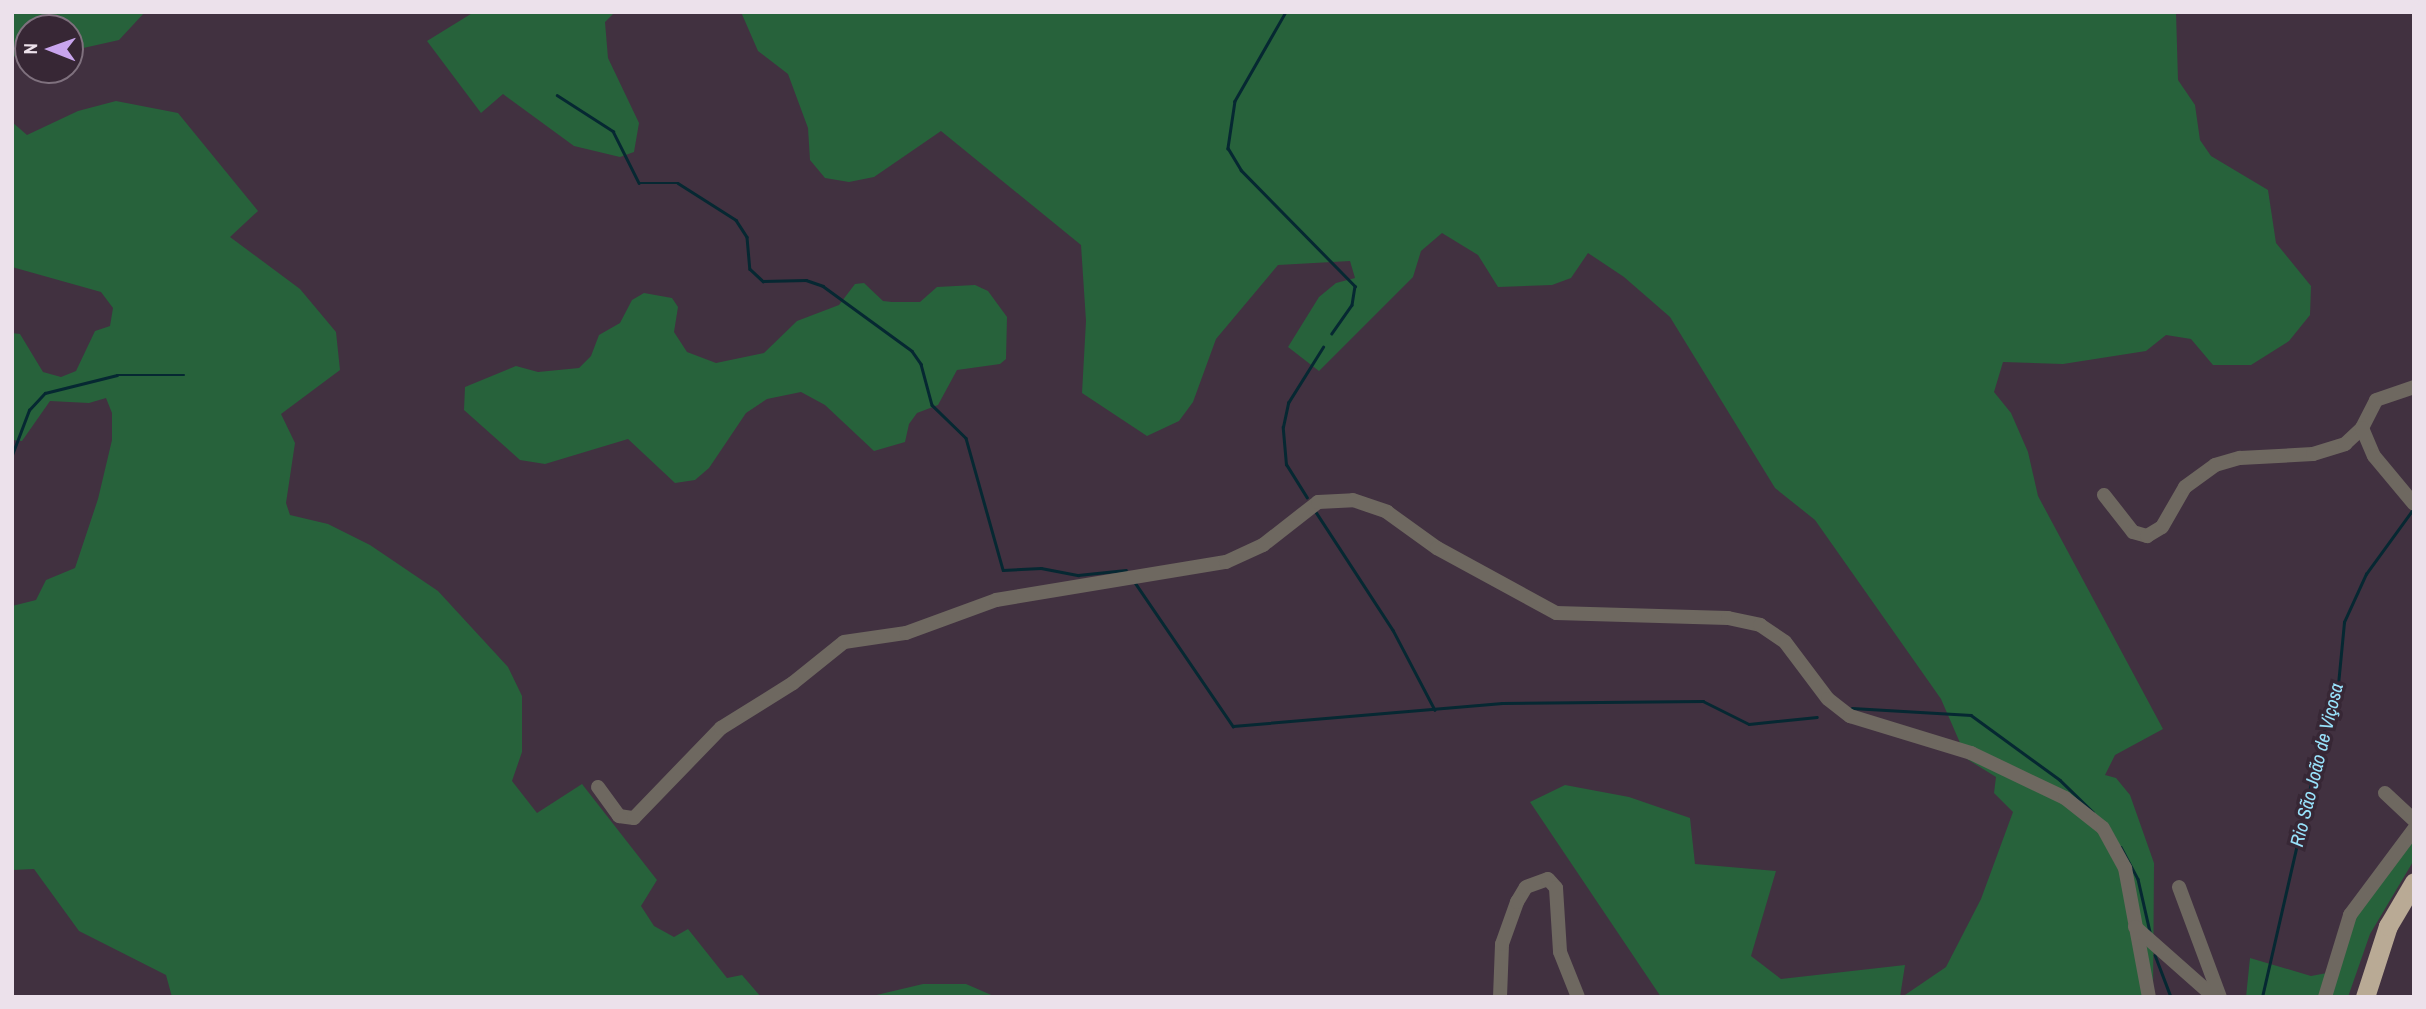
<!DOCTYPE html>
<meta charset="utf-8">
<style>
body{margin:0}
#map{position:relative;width:2426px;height:1009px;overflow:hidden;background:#413140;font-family:"Archivo Narrow",sans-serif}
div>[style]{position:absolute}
.green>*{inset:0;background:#27623b}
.stream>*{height:2.5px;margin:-1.25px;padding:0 1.25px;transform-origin:1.25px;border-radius:1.25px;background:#062832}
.minor>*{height:14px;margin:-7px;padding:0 7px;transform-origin:7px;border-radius:7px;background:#6e6860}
.highway>*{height:19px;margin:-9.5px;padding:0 9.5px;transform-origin:9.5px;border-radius:9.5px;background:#b9aa95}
span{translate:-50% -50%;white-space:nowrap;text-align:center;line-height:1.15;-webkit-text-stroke:7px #372735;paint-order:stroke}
.water-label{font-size:19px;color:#99e3fc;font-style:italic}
.frame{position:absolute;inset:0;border:14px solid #ece1eb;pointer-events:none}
.north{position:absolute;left:14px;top:14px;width:70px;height:70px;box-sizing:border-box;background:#372735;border:2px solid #7f717e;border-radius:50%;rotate:271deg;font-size:19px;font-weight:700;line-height:28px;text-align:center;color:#ece1eb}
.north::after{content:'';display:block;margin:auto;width:24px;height:32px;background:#c9a5ee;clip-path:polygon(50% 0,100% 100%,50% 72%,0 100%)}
</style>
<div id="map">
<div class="green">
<i style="clip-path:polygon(12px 12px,145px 12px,119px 40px,70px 51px,70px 28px,28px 28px,28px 59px,12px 56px)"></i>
<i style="clip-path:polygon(474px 12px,615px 12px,605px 22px,608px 58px,639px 123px,634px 152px,620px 157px,574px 146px,503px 94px,481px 113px,427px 41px)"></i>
<i style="clip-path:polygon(741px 12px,2176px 12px,2178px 80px,2195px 105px,2200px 140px,2211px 156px,2268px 190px,2276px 243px,2311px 286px,2310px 315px,2289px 341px,2251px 365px,2213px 365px,2191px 339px,2166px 335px,2146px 351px,2063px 364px,2003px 362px,1994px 392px,2011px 413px,2028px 452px,2038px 496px,2163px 729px,2115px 755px,2105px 775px,2116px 778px,2130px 795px,2154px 863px,2153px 997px,1902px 997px,1946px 967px,1981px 899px,2013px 812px,1994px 793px,1996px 777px,1967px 759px,1941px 699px,1815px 520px,1775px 488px,1670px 317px,1624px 277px,1588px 253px,1571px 278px,1552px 285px,1498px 287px,1478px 255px,1442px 233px,1421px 251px,1413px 277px,1319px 371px,1288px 347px,1319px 297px,1336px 283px,1355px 278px,1350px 261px,1278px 265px,1216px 339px,1193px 402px,1179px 421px,1147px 436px,1082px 393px,1086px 321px,1081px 245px,941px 131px,874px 177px,849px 182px,825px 178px,810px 160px,808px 128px,788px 74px,758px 51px)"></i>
<i style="clip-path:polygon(116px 101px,178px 113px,258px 211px,230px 237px,300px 289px,336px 332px,340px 370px,281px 414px,295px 443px,286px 503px,290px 515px,328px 524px,370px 545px,438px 591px,508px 667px,522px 696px,522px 752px,512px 781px,537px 813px,582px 784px,657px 880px,641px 906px,654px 926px,674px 937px,688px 929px,727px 978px,742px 975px,761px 997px,172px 997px,166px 975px,79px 931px,34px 869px,12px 870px,12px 606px,36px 600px,46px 580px,75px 568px,98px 499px,112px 440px,112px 413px,106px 398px,89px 403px,50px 401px,22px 441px,12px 440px,12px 333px,20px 334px,43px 372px,61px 377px,76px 371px,95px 331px,110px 326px,113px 308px,101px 292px,12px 267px,12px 122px,27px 135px,78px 111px)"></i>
<i style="clip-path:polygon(864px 283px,883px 301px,892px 302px,920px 302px,937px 287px,975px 285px,988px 291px,1007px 317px,1006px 359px,1000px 364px,957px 370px,938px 405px,917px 413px,909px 424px,905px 442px,874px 451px,825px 405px,801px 392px,767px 399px,746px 413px,709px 468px,695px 480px,675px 483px,628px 439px,545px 464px,520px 460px,464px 410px,465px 387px,516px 366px,538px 372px,579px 368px,591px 356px,599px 335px,620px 323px,632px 300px,644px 293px,672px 298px,678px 307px,674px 332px,687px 352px,716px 363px,764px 353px,797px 321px,839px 305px,855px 284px)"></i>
<i style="clip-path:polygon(1565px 785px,1629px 797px,1690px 818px,1695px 864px,1776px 871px,1751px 956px,1781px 979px,1905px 965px,1900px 997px,1661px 997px,1530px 802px)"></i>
<i style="clip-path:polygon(2414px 836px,2414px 860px,2370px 934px,2348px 997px,2246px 997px,2250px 958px,2311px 976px,2327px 973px,2341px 937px)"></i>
<i style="clip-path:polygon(923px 984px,966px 984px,996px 997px,868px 997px)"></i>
</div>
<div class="stream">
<i style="left:1286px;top:12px;width:103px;rotate:119.8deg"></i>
<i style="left:1235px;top:101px;width:48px;rotate:98.5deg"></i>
<i style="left:1228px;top:148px;width:26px;rotate:59deg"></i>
<i style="left:1241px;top:170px;width:163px;rotate:45.5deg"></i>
<i style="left:1355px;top:286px;width:19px;rotate:99deg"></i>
<i style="left:1352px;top:305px;width:35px;rotate:125deg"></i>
<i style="left:557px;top:95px;width:67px;rotate:32.7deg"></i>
<i style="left:613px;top:131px;width:58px;rotate:63.4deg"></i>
<i style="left:639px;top:183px;width:39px"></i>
<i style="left:678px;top:183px;width:69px;rotate:32.5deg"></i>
<i style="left:736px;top:220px;width:20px;rotate:57deg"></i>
<i style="left:747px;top:237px;width:32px;rotate:85deg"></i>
<i style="left:750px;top:269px;width:18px;rotate:43deg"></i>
<i style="left:763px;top:281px;width:43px;rotate:-1.3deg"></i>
<i style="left:806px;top:280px;width:18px;rotate:19deg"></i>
<i style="left:823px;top:286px;width:110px;rotate:36.1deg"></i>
<i style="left:912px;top:351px;width:16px;rotate:55deg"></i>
<i style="left:921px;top:364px;width:42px;rotate:75deg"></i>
<i style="left:932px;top:405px;width:47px;rotate:44.1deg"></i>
<i style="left:966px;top:438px;width:137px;rotate:74.3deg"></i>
<i style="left:1003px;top:570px;width:38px;rotate:-3deg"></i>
<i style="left:1041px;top:568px;width:38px;rotate:11deg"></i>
<i style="left:1078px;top:575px;width:48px;rotate:-5.9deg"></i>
<i style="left:12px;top:455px;width:48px;rotate:-69.3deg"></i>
<i style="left:29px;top:410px;width:23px;rotate:-47deg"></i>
<i style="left:45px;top:393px;width:74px;rotate:-14deg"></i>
<i style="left:117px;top:375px;width:67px"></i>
<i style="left:1307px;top:498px;width:39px;rotate:-122deg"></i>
<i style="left:1286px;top:465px;width:38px;rotate:-95deg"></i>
<i style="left:1283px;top:427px;width:25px;rotate:-78deg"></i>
<i style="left:1288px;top:403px;width:66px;rotate:-58deg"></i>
<i style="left:1316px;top:512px;width:141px;rotate:56.9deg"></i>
<i style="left:1393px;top:630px;width:90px;rotate:62.3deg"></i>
<i style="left:1134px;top:581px;width:176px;rotate:55.7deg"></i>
<i style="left:1233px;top:726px;width:270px;rotate:-4.9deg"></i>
<i style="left:1502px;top:703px;width:201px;rotate:-0.6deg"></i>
<i style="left:1703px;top:701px;width:51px;rotate:26.6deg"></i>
<i style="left:1749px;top:724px;width:68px;rotate:-5.9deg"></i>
<i style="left:1852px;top:708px;width:119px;rotate:3.4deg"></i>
<i style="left:1971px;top:715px;width:110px;rotate:36.1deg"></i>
<i style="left:2060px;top:780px;width:46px;rotate:44.1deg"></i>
<i style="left:2121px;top:847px;width:36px;rotate:62deg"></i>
<i style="left:2138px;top:879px;width:54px;rotate:77.2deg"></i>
<i style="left:2155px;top:955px;width:45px;rotate:69.1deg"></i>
<i style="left:2262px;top:997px;width:265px;rotate:-77.1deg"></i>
<i style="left:2321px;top:739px;width:47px;rotate:-70deg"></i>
<i style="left:2337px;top:695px;width:73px;rotate:-84.5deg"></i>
<i style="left:2344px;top:622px;width:53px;rotate:-65.4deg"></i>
<i style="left:2366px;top:574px;width:82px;rotate:-54deg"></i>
</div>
<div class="minor">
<i style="left:2362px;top:428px;width:31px;rotate:-63deg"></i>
<i style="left:2376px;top:400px;width:40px;rotate:-18.9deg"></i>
<i style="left:2104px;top:495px;width:47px;rotate:51.9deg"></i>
<i style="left:2133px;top:532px;width:15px;rotate:16deg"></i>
<i style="left:2147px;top:536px;width:17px;rotate:-31deg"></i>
<i style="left:2162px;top:527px;width:46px;rotate:-60.1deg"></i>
<i style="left:2185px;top:487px;width:37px;rotate:-36deg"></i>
<i style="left:2215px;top:465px;width:26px;rotate:-16deg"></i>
<i style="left:2240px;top:458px;width:73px;rotate:-3.1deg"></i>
<i style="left:2313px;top:454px;width:34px;rotate:-17deg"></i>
<i style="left:2345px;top:444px;width:23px;rotate:-43deg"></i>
<i style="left:2362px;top:428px;width:30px;rotate:67deg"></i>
<i style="left:2374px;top:456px;width:62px;rotate:50.2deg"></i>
<i style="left:598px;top:787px;width:36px;rotate:54deg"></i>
<i style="left:619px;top:816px;width:15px;rotate:8deg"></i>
<i style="left:634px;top:818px;width:125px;rotate:-46deg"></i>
<i style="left:721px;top:728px;width:85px;rotate:-32deg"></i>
<i style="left:793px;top:683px;width:65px;rotate:-38.8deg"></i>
<i style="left:844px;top:642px;width:63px;rotate:-8.3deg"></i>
<i style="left:906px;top:633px;width:96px;rotate:-20.1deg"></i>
<i style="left:996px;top:600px;width:233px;rotate:-9.4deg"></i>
<i style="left:1226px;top:562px;width:41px;rotate:-24.7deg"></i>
<i style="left:1263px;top:545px;width:70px;rotate:-38deg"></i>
<i style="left:1318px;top:502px;width:35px;rotate:-3deg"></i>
<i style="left:1353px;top:500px;width:36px;rotate:19deg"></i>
<i style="left:1387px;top:512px;width:62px;rotate:35.8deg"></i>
<i style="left:1437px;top:548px;width:136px;rotate:28.6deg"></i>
<i style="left:1556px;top:613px;width:172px;rotate:1.7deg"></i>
<i style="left:1728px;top:618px;width:33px;rotate:12deg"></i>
<i style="left:1760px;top:625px;width:30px;rotate:34deg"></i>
<i style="left:1785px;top:642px;width:71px;rotate:53deg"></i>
<i style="left:1828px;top:699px;width:28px;rotate:38deg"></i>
<i style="left:1850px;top:716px;width:127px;rotate:17deg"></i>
<i style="left:1971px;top:753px;width:104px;rotate:25.6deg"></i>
<i style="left:2065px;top:798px;width:48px;rotate:38.3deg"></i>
<i style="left:2103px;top:828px;width:46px;rotate:61.2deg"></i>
<i style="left:2125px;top:868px;width:131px;rotate:79.5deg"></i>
<i style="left:2385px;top:793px;width:40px;rotate:43deg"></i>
<i style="left:2179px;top:887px;width:117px;rotate:69.6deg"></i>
<i style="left:2135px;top:927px;width:106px;rotate:41.5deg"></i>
<i style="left:1500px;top:997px;width:53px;rotate:-87.8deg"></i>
<i style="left:1502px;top:944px;width:45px;rotate:-70.3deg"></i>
<i style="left:1517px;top:902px;width:17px;rotate:-59deg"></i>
<i style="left:1526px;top:887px;width:23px;rotate:-20deg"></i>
<i style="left:1548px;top:879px;width:12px;rotate:48deg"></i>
<i style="left:1556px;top:888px;width:64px;rotate:86.4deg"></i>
<i style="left:1560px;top:952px;width:48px;rotate:68.2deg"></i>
<i style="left:2325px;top:997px;width:86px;rotate:-73deg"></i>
<i style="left:2350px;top:915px;width:107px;rotate:-53.3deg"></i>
</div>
<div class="highway">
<i style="left:2365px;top:997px;width:75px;rotate:-72.1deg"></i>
<i style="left:2388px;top:926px;width:51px;rotate:-59.4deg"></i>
</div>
<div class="water-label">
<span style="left:2317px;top:765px;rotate:-76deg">Rio São João de Viçosa</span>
</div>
<div class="frame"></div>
<div class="north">N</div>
</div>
